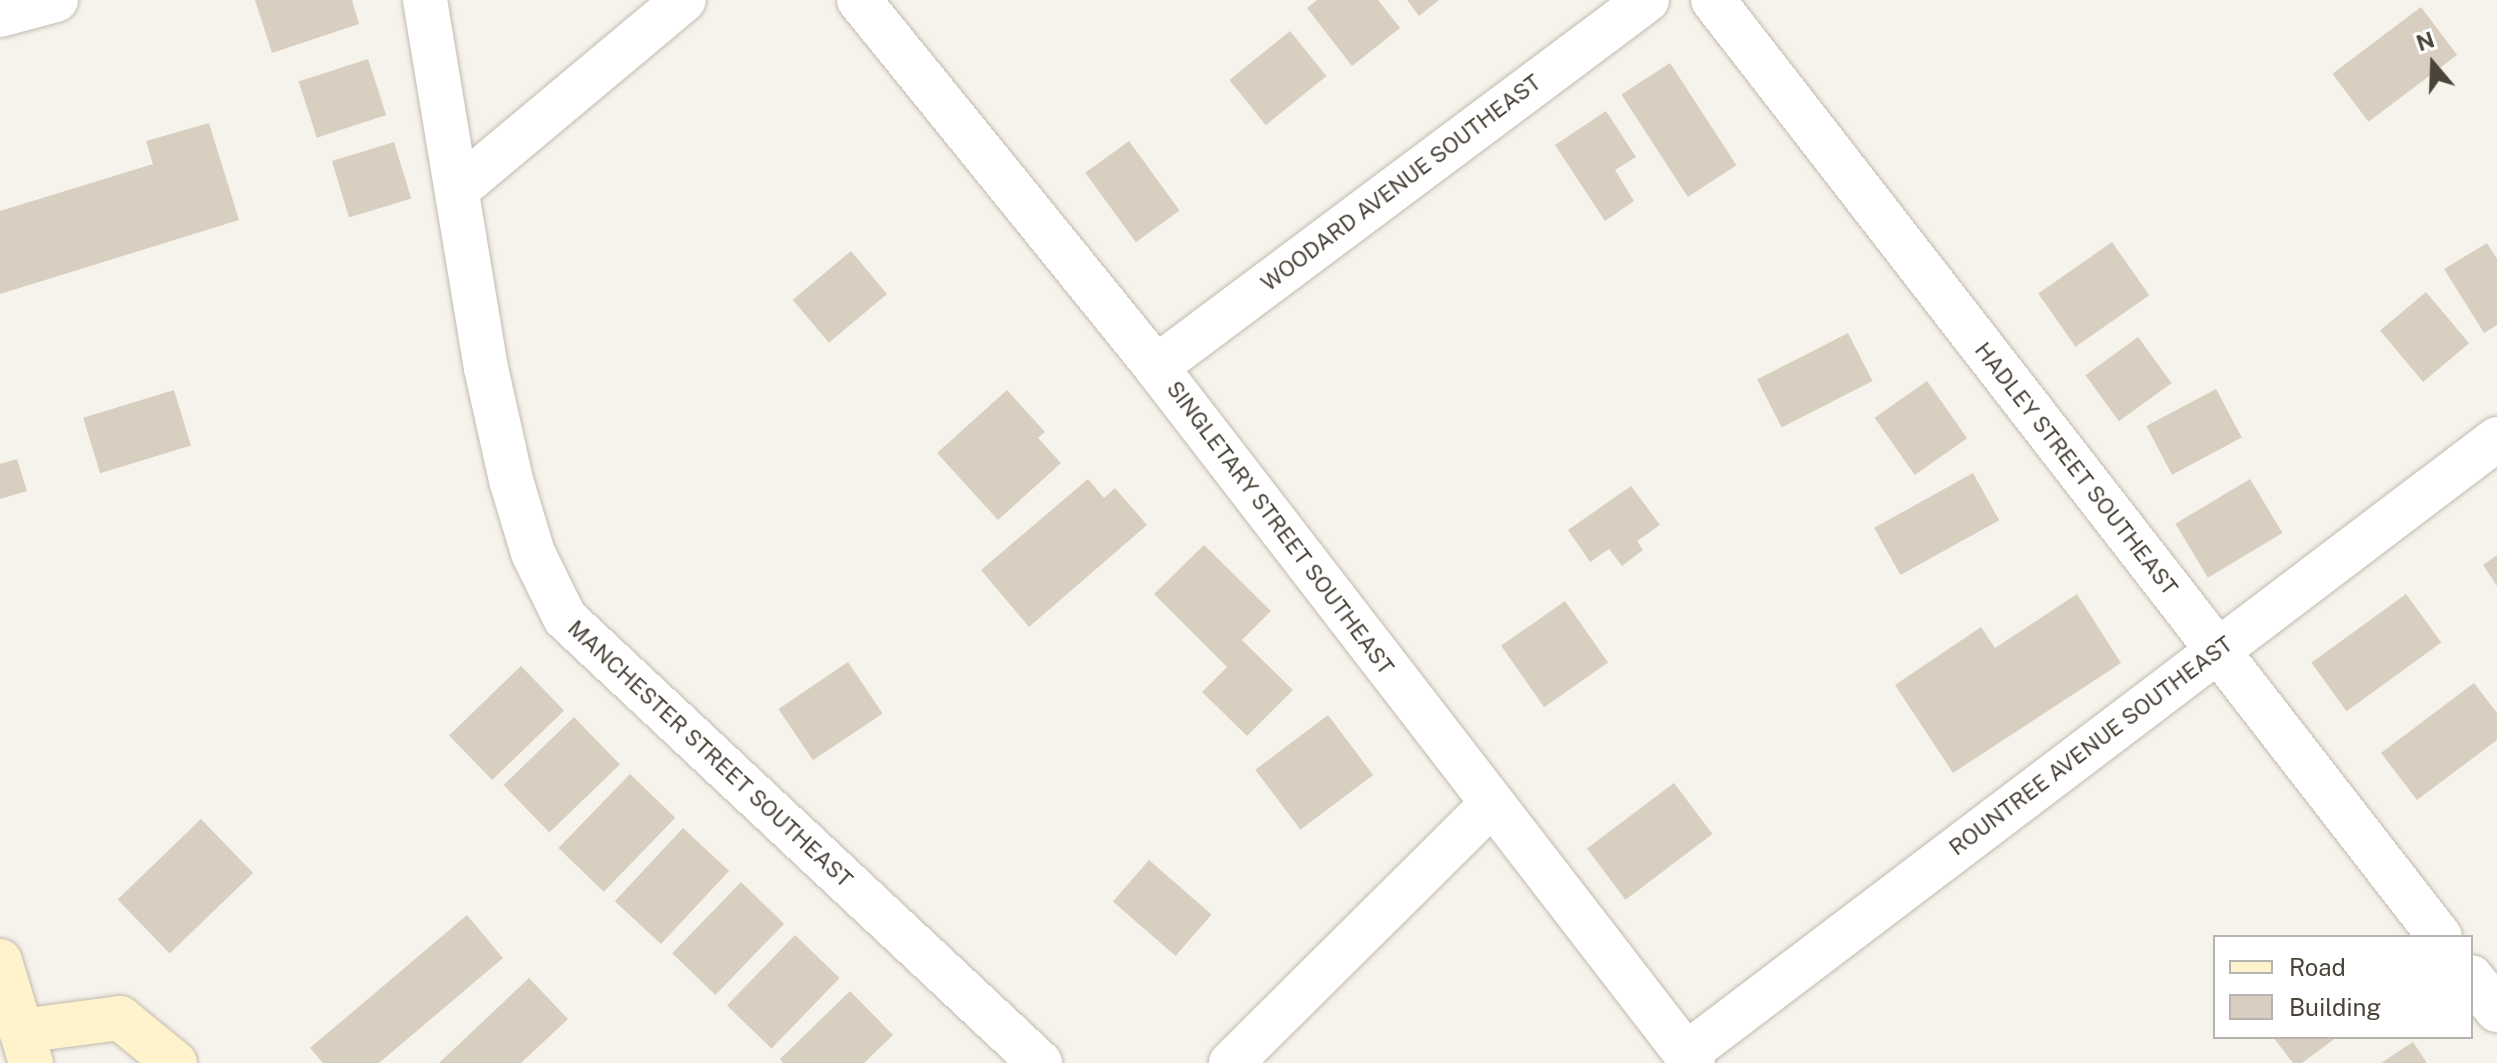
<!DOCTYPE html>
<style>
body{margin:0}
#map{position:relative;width:2497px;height:1063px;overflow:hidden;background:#f6f3ec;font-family:"Public Sans",sans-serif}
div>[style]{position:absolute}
.building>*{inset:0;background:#d8cfc1;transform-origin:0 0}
.roads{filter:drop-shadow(0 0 2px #c2bbae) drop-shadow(0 0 2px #c2bbae)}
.street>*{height:44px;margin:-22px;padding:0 22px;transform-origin:22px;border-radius:22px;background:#fff}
.secondary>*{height:44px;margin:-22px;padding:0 22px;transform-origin:22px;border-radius:22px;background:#fff3cd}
span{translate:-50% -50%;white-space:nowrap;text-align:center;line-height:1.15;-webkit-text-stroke:8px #fff;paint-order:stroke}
.street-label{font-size:22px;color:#4b4439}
.legend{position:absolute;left:2213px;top:935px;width:260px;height:104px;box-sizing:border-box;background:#fff;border:2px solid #b7b4b0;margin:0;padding:10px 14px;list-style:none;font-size:24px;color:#4b4439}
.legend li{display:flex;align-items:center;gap:16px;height:40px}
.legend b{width:40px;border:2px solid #b7b4b0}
.north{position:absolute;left:2393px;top:24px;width:80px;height:80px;-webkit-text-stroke:6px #fff;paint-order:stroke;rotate:341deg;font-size:22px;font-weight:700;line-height:32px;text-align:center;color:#4b4439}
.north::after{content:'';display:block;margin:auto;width:28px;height:36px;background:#4b4439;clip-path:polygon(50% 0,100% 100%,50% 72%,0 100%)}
</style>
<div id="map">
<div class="building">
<i style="clip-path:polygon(255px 0,352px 0,359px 24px,272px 53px)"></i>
<i style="clip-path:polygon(1317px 0,1378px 0,1400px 28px,1352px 66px,1307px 8px)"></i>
<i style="clip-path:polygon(1407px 0,1439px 0,1419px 16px)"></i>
<i style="left:2421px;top:7px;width:60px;height:111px;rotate:53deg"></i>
<i style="left:1290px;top:31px;width:58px;height:78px;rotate:51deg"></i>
<i style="left:368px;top:59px;width:59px;height:73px;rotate:72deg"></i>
<i style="left:1670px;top:63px;width:122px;height:58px;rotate:57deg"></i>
<i style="clip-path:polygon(1606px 111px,1636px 157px,1615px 170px,1634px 201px,1605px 221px,1555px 145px)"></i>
<i style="clip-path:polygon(209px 123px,239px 220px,0 294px,0 211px,153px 164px,146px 141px)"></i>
<i style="left:1129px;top:141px;width:86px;height:54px;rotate:54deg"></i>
<i style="left:394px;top:142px;width:59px;height:65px;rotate:73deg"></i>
<i style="left:2112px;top:242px;width:65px;height:90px;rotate:55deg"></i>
<i style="clip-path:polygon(2487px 243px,2497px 259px,2497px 325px,2484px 333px,2444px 269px)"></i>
<i style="left:851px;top:251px;width:56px;height:76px;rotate:50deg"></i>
<i style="left:2426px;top:292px;width:67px;height:60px;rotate:50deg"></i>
<i style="left:1848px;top:333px;width:54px;height:102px;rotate:63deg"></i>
<i style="left:2138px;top:337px;width:57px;height:65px;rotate:54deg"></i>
<i style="left:1927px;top:381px;width:70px;height:64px;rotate:55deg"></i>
<i style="left:2216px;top:389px;width:55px;height:79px;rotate:62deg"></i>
<i style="left:174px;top:390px;width:58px;height:95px;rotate:73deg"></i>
<i style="clip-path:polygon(1007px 390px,1045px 432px,1038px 438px,1061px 463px,998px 520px,937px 453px)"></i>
<i style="clip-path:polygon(17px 459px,27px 491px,0 499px,0 464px)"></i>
<i style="left:1973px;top:473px;width:54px;height:113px;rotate:61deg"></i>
<i style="clip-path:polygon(1088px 479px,1104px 498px,1115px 488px,1147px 525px,1029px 627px,981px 570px)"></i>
<i style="left:2250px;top:479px;width:63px;height:87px;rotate:59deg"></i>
<i style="clip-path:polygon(1631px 486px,1660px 525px,1637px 541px,1643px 550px,1622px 566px,1609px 549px,1590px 562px,1568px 530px)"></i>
<i style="clip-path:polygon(1204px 545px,1271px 611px,1242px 640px,1293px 690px,1247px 736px,1202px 692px,1227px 667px,1154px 594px)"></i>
<i style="clip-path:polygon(2497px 555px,2497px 586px,2483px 565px)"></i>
<i style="clip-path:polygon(2077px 594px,2121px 663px,1953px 773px,1895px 685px,1981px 627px,1995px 648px)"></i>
<i style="left:2406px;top:594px;width:60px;height:117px;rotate:54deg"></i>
<i style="left:1565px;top:601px;width:75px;height:78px;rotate:55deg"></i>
<i style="left:848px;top:662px;width:62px;height:84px;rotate:56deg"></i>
<i style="left:521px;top:666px;width:62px;height:100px;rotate:46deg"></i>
<i style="clip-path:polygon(2474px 683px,2497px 713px,2497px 740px,2417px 800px,2381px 753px)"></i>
<i style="left:1328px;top:715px;width:75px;height:91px;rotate:53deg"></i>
<i style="left:574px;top:717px;width:66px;height:98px;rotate:46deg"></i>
<i style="left:630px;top:774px;width:63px;height:103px;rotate:44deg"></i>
<i style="left:1674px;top:783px;width:64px;height:109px;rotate:53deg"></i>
<i style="left:201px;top:819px;width:75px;height:116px;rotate:46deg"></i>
<i style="left:683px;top:828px;width:63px;height:100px;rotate:43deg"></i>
<i style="left:1149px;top:860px;width:83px;height:55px;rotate:41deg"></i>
<i style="left:741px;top:882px;width:60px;height:99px;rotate:44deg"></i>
<i style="clip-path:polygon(467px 915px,503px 958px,379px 1063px,323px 1063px,310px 1048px)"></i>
<i style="left:795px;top:935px;width:62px;height:98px;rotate:44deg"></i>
<i style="clip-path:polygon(529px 978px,568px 1019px,521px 1063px,439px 1063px)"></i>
<i style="clip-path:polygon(850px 991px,893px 1035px,864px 1063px,783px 1063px,780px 1059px)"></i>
<i style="clip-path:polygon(2273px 1037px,2337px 1037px,2302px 1063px,2293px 1063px)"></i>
<i style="clip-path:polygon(2413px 1042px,2427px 1063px,2381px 1063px)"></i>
</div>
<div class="roads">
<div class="street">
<i style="left:425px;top:0;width:373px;rotate:80.6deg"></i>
<i style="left:486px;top:368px;width:115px;rotate:77.4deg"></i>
<i style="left:511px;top:480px;width:76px;rotate:73.2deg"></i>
<i style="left:533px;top:553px;width:72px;rotate:63.8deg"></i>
<i style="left:565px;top:618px;width:651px;rotate:43.13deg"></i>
<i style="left:859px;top:0;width:472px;rotate:51deg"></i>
<i style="left:1156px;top:367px;width:879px;rotate:52.35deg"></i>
<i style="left:1713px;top:0;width:1186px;rotate:52.19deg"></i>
<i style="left:0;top:15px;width:58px;rotate:-15deg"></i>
<i style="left:459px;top:188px;width:293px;rotate:-39.9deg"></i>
<i style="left:1156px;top:367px;width:613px;rotate:-36.78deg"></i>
<i style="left:2471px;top:977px;width:42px;rotate:51.8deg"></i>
<i style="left:1686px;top:1054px;width:1018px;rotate:-37.17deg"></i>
<i style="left:1231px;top:1063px;width:368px;rotate:-44.8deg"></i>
</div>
<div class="secondary">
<i style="left:0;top:961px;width:107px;rotate:73.1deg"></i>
<i style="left:21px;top:1031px;width:100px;rotate:-7.5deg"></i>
<i style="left:120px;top:1018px;width:71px;rotate:39.3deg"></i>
</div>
</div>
<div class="street-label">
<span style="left:1401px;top:183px;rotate:-37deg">WOODARD AVENUE SOUTHEAST</span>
<span style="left:2076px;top:469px;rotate:52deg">HADLEY STREET SOUTHEAST</span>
<span style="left:1280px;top:528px;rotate:53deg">SINGLETARY STREET SOUTHEAST</span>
<span style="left:2091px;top:746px;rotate:-37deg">ROUNTREE AVENUE SOUTHEAST</span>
<span style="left:710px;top:754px;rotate:43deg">MANCHESTER STREET SOUTHEAST</span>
</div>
<ul class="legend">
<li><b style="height:10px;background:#fff3cd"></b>Road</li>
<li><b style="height:22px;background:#d8cfc1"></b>Building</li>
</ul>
<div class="north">N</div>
</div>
